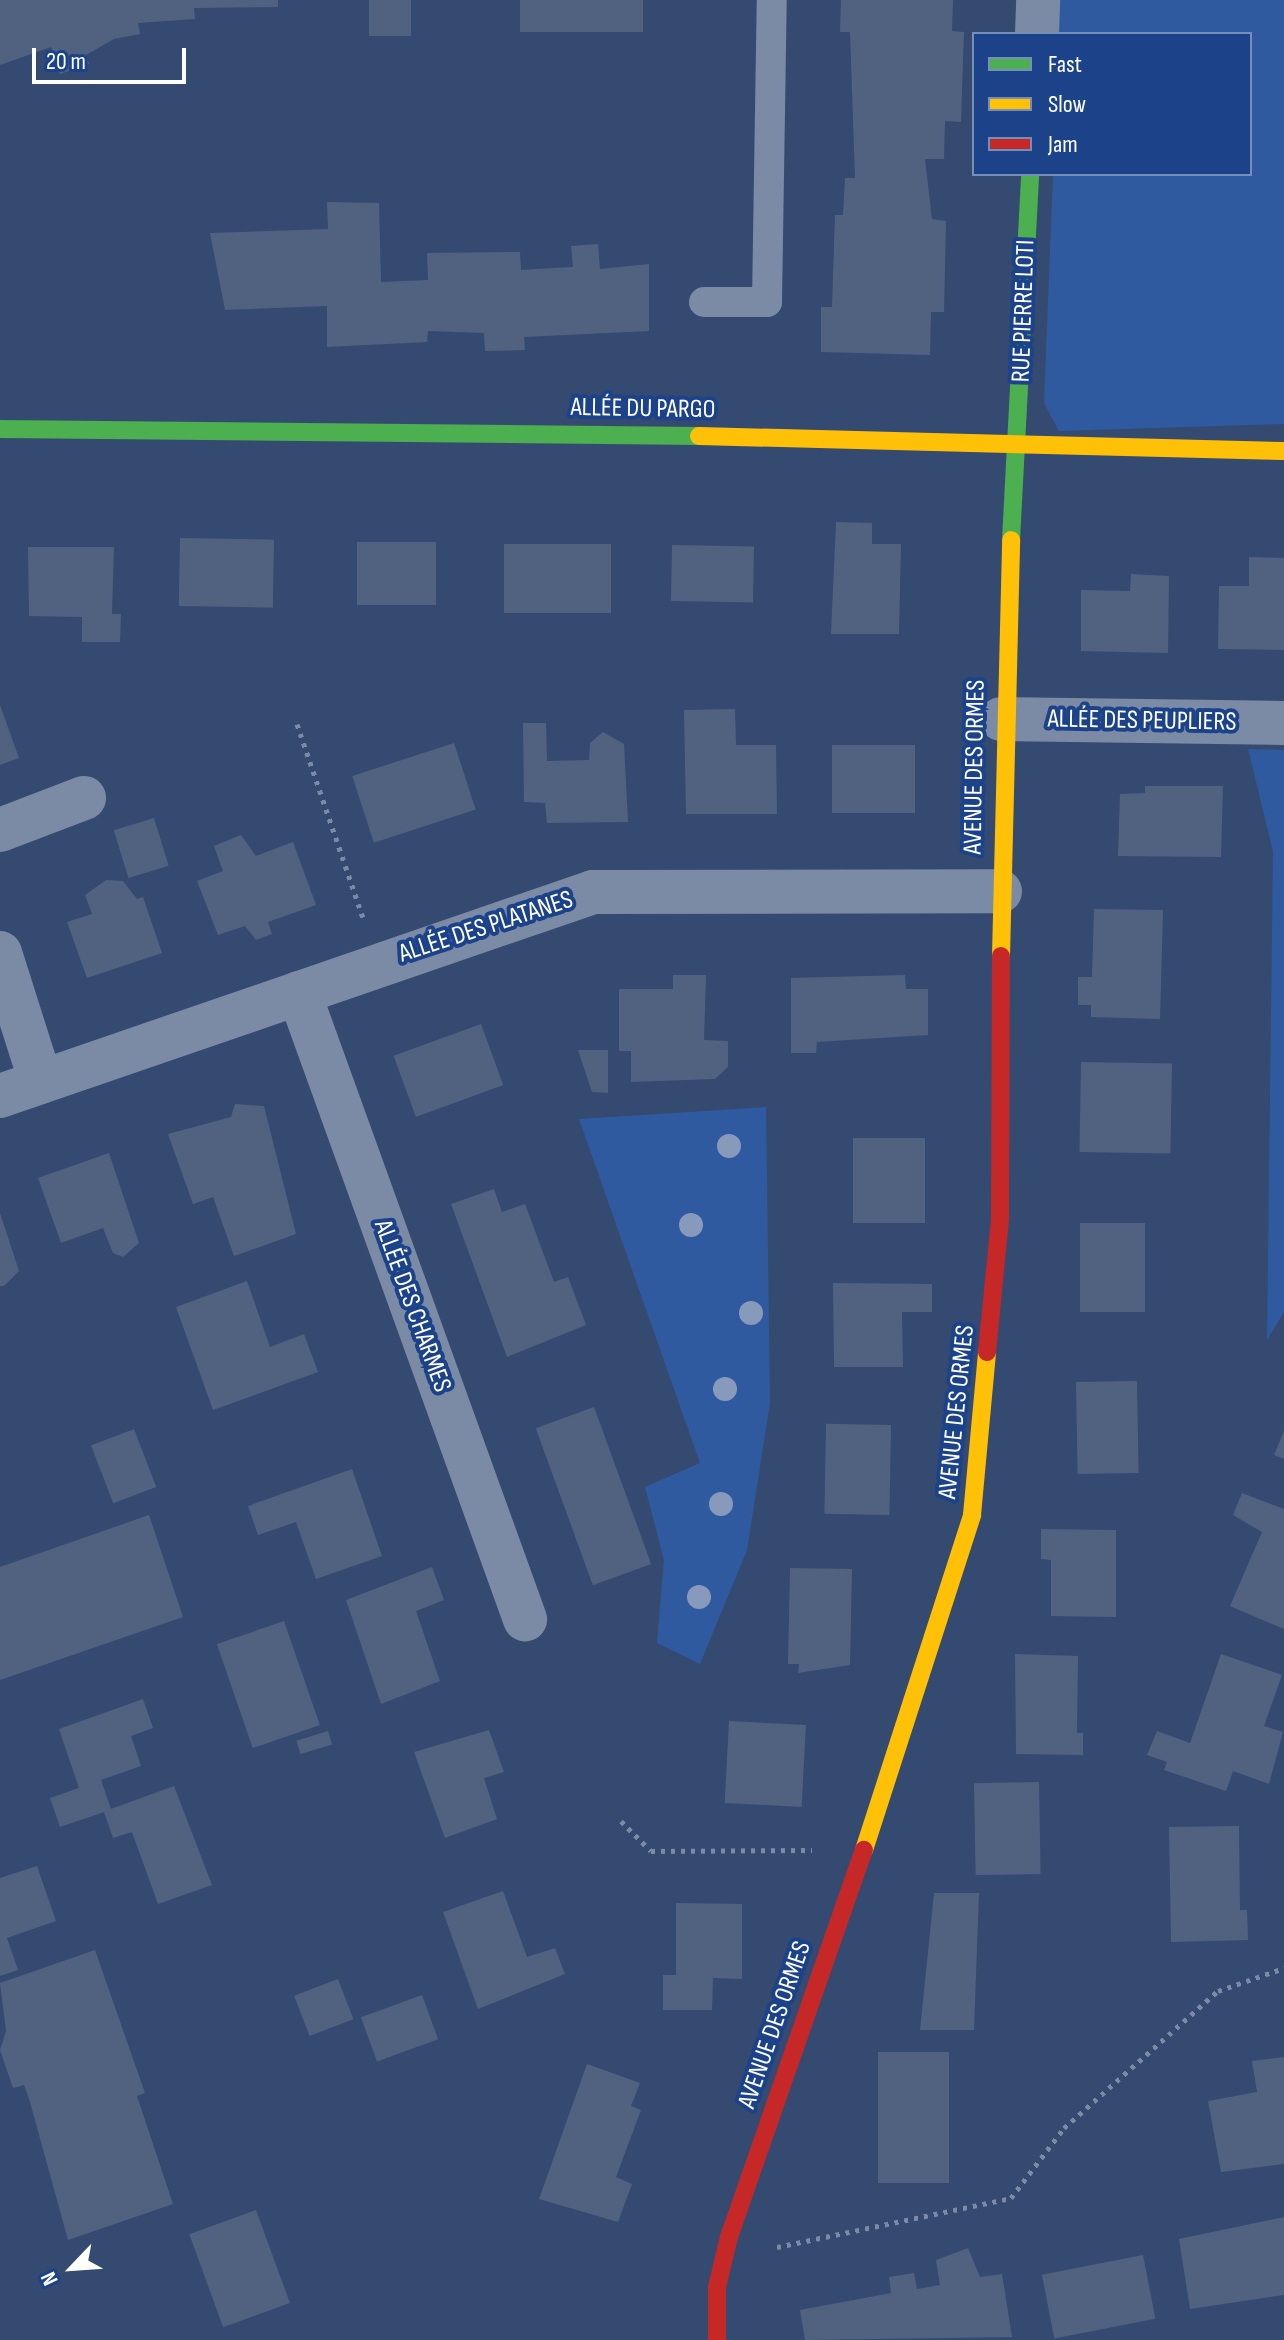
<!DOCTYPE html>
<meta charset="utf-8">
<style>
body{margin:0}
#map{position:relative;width:1284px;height:2340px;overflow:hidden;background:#354a71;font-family:"Sofia Sans Condensed",sans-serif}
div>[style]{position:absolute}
.green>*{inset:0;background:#305aa0}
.building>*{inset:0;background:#516281;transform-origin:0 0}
.path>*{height:5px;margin-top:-2.5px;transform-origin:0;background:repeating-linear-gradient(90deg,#7c8ba5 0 4px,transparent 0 10px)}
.lane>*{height:30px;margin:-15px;padding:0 15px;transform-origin:15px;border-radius:15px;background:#7c8ba5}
.street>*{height:44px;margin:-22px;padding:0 22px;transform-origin:22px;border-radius:22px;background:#7c8ba5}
.fast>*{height:18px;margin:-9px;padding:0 9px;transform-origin:9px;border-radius:9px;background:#4caf50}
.slow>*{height:18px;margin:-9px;padding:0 9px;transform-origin:9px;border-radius:9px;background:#ffc107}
.jam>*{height:18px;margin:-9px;padding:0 9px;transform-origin:9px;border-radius:9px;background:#c62828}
.trees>*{width:24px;height:24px;margin:-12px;border-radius:50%;background:#889abc}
span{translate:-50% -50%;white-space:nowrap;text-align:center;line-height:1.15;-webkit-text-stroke:8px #1c438a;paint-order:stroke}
.street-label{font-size:26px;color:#fff}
.legend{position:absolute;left:972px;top:32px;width:280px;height:144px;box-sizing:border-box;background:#1c438a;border:2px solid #778eb9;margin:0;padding:10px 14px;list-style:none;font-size:24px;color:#fff}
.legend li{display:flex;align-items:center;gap:16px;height:40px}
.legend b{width:40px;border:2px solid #778eb9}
.north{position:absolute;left:32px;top:2228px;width:80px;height:80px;-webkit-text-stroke:6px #1c438a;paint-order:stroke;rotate:245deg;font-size:22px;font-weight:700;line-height:32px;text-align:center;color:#fff}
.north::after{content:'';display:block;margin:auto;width:28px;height:36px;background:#fff;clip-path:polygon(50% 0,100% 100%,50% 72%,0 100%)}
.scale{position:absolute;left:32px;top:48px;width:154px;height:36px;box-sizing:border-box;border:4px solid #fff;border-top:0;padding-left:10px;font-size:24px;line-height:28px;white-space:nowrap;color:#fff;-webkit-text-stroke:6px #1c438a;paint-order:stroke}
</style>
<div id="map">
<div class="green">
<i style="clip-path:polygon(1060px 0,1284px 0,1284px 424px,1059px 431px,1044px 403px,1053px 174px,1250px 174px,1250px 34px,1058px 34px)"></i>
<i style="clip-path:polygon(1248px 749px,1284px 750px,1284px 1312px,1267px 1340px,1273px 851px)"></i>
<i style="clip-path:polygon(766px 1107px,770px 1403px,747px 1550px,700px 1664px,657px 1643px,664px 1560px,645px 1487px,700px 1463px,579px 1119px)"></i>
</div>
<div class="building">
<i style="clip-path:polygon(0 0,278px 0,278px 7px,194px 8px,195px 19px,138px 23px,140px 34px,114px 39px,86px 55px,89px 64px,60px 74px,51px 47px,0 65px)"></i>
<i style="left:369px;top:0;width:42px;height:36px"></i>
<i style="left:520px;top:0;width:123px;height:32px"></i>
<i style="clip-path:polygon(841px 0,953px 0,952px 31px,964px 32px,961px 122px,945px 121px,944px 159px,925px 159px,932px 219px,946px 221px,944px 312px,931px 312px,930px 355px,821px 352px,821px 307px,832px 307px,835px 215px,843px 215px,845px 178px,855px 178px,850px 32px,840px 32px)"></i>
<i style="clip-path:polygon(327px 202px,379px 203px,381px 282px,428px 280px,427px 253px,520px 252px,521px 270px,552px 268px,573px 267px,571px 246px,598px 244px,600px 269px,649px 264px,649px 331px,524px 337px,525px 350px,485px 351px,484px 333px,428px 331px,427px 342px,327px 347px,327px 306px,225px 310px,210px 233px,328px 229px)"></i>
<i style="clip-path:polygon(836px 522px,872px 523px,872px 544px,901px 544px,899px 634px,831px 634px)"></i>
<i style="left:180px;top:538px;width:94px;height:68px;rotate:1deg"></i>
<i style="left:357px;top:542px;width:79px;height:63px"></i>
<i style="left:504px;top:544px;width:107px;height:69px"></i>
<i style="left:672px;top:545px;width:82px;height:56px;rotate:1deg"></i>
<i style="clip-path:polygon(28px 547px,114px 547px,112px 614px,121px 614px,120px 642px,82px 642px,82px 617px,29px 616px)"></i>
<i style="clip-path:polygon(1249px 557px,1284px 558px,1284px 650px,1218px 649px,1219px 586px,1249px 586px)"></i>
<i style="clip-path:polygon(1131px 574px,1169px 576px,1168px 653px,1081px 651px,1081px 590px,1130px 591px)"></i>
<i style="clip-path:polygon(0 705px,19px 758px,0 765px)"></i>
<i style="clip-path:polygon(735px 709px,736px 745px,776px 745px,777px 814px,686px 814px,684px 710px)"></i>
<i style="clip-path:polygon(523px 723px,546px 723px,547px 761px,589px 760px,590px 743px,603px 732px,624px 744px,628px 822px,547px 823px,545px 803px,524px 802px)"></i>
<i style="left:454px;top:743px;width:70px;height:107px;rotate:72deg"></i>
<i style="left:915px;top:745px;width:68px;height:83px;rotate:90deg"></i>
<i style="clip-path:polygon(1145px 786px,1223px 786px,1221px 857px,1118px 856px,1120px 794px,1145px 793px)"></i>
<i style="left:154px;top:818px;width:50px;height:42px;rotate:73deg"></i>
<i style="clip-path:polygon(241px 835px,256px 856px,293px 842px,316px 905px,268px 922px,272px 934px,256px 940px,245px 926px,218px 935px,197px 881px,223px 871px,214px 846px)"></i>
<i style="clip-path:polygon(106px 880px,123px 881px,137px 899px,143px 897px,162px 953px,87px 978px,67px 922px,92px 914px,85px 895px)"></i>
<i style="clip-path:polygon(1094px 909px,1163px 910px,1160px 1019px,1091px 1017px,1091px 1005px,1078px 1005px,1078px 977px,1092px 977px)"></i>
<i style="clip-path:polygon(673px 975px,706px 975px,704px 1040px,728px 1041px,728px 1067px,715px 1079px,631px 1082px,631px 1051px,619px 1051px,619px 989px,673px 989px)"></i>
<i style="clip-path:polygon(905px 975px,906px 989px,928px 989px,928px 1035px,817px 1042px,816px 1053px,791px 1053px,791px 978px)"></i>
<i style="left:481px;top:1024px;width:65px;height:93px;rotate:70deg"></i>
<i style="clip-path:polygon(578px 1050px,608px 1050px,608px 1093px,592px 1092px)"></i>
<i style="left:1081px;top:1062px;width:91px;height:90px;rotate:1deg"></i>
<i style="clip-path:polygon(235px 1104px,264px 1106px,296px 1234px,234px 1256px,213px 1197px,193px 1204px,168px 1134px,231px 1117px)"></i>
<i style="left:853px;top:1138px;width:72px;height:85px"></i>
<i style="clip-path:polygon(109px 1153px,139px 1243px,123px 1257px,113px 1253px,103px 1228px,61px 1243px,38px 1178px)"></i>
<i style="clip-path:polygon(494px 1189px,502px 1212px,525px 1204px,554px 1282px,568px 1277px,586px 1325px,507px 1357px,451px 1204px)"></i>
<i style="clip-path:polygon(0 1213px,19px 1271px,4px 1286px,0 1286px)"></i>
<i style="left:1080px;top:1223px;width:65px;height:89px"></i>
<i style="clip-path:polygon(247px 1281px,270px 1347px,304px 1334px,318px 1372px,213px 1410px,176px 1307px)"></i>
<i style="clip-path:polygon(833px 1283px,932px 1284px,932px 1312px,902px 1312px,903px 1367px,834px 1367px)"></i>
<i style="left:1137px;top:1381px;width:92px;height:61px;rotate:89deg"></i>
<i style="left:594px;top:1407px;width:167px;height:62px;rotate:70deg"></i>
<i style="left:891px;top:1425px;width:90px;height:65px;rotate:91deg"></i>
<i style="left:134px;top:1429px;width:62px;height:46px;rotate:69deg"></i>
<i style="clip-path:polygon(1284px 1431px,1284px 1459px,1274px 1455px)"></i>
<i style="clip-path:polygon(352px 1469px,382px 1556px,316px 1579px,296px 1522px,258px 1535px,248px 1506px)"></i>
<i style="clip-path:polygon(1242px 1493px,1284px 1509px,1284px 1629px,1230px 1606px,1262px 1532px,1233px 1515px)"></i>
<i style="clip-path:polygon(149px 1515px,183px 1617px,0 1680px,0 1567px)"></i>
<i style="clip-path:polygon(1041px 1529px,1116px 1530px,1116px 1617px,1051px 1616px,1051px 1560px,1041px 1559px)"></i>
<i style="clip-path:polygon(432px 1567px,444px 1600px,416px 1611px,440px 1681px,381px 1704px,346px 1600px)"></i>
<i style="clip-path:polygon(790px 1568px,852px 1569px,850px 1665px,798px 1673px,799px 1664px,788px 1664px)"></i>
<i style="left:284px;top:1621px;width:110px;height:71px;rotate:71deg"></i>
<i style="clip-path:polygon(1015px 1654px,1078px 1656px,1077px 1733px,1083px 1733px,1083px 1755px,1016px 1754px)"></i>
<i style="clip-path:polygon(1221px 1654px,1282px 1675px,1264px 1726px,1283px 1732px,1269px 1784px,1233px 1771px,1226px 1791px,1164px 1770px,1167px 1762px,1147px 1755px,1157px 1731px,1190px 1743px)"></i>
<i style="clip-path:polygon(143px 1699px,153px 1728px,131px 1736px,141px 1766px,101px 1780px,111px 1809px,174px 1786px,212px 1885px,158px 1904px,132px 1832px,113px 1838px,104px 1812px,60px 1827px,50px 1798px,79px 1788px,59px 1729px)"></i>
<i style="left:729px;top:1721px;width:77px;height:82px;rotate:3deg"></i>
<i style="clip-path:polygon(489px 1730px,504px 1772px,484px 1778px,497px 1819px,445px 1838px,414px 1752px)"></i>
<i style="left:328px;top:1731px;width:14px;height:33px;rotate:73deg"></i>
<i style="left:1039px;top:1782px;width:92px;height:65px;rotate:89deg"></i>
<i style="clip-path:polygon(1239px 1826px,1240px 1910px,1247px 1910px,1248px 1940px,1171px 1942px,1169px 1827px)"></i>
<i style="clip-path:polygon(37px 1866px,56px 1921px,7px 1938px,18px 1970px,0 1976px,0 1878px)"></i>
<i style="clip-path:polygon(503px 1891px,527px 1957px,555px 1948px,565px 1974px,478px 2009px,443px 1912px)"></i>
<i style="clip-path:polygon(934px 1893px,979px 1893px,974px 2030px,920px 2030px)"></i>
<i style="clip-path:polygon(676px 1903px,742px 1904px,742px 1979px,713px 1978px,712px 2010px,663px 2010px,663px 1975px,676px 1975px)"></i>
<i style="clip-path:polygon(95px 1950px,145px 2093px,137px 2096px,173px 2204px,68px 2240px,30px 2102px,24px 2085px,13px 2088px,0 2050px,6px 2031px,0 1983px)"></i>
<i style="left:338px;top:1979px;width:43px;height:47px;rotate:69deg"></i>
<i style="left:422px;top:1995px;width:47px;height:65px;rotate:70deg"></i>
<i style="left:878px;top:2052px;width:71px;height:131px"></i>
<i style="clip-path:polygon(1284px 2057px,1284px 2164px,1221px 2172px,1208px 2101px,1257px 2092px,1252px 2061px)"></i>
<i style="clip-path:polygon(587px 2064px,640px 2083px,631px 2106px,641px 2110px,616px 2177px,632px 2184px,618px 2222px,539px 2199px)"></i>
<i style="left:256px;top:2210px;width:99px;height:71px;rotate:70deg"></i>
<i style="clip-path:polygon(1284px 2217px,1284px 2295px,1190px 2309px,1179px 2239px)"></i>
<i style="clip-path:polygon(968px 2248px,980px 2277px,1002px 2274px,1012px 2337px,805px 2340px,800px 2310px,891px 2293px,889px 2277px,914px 2273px,917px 2289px,940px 2285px,936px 2260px)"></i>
<i style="left:1143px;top:2255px;width:65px;height:103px;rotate:79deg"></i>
</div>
<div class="path">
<i style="left:297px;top:724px;width:208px;rotate:71.2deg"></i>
<i style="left:621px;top:1821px;width:42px;rotate:45deg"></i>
<i style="left:651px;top:1851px;width:161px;rotate:-0.4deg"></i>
<i style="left:777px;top:2247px;width:239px;rotate:-11.8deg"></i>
<i style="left:1011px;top:2198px;width:88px;rotate:-52.9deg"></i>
<i style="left:1064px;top:2128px;width:206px;rotate:-41.7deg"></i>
<i style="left:1218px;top:1991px;width:70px;rotate:-19.2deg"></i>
</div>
<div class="lane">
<i style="left:704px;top:302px;width:63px"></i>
<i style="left:767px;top:302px;width:302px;rotate:-89.1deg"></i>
</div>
<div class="street">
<i style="left:1037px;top:34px;width:34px;rotate:-88deg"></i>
<i style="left:1001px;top:719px;width:283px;rotate:0.8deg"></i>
<i style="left:0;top:830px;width:90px;rotate:-20.9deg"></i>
<i style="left:0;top:953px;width:135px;rotate:72.4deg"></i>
<i style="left:299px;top:993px;width:666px;rotate:70.15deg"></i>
<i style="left:0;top:1096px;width:627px;rotate:-18.98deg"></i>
<i style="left:593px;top:892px;width:407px;rotate:-0.1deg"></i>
</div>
<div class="fast">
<i style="left:0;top:429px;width:699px;rotate:0.57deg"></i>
<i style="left:1011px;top:540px;width:366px;rotate:-87deg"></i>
</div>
<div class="slow">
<i style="left:699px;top:436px;width:585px;rotate:1.47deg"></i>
<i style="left:1001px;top:956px;width:416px;rotate:-88.6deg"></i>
<i style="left:864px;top:1850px;width:352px;rotate:-72.1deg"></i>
<i style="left:972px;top:1515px;width:164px;rotate:-84.7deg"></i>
</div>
<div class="jam">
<i style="left:987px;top:1352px;width:134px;rotate:-84.4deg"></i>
<i style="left:1000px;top:1219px;width:263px;rotate:-89.8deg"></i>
<i style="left:717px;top:2340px;width:53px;rotate:-90deg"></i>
<i style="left:717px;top:2287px;width:51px;rotate:-76.5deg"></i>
<i style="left:729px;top:2237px;width:410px;rotate:-70.8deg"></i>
</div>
<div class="trees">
<i style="left:729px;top:1146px"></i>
<i style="left:691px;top:1225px"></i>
<i style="left:751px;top:1313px"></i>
<i style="left:725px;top:1389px"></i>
<i style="left:721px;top:1504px"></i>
<i style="left:699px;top:1597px"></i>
</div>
<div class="street-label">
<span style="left:1024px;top:311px;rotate:-88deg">RUE PIERRE LOTI</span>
<span style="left:643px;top:409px;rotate:1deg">ALLÉE DU PARGO</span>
<span style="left:1142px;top:721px;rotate:1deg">ALLÉE DES PEUPLIERS</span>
<span style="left:975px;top:767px;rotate:-89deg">AVENUE DES ORMES</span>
<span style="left:486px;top:927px;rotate:-18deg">ALLÉE DES PLATANES</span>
<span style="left:412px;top:1306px;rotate:70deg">ALLÉE DES CHARMES</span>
<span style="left:957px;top:1412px;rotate:-84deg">AVENUE DES ORMES</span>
<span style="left:775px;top:2025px;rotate:-71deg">AVENUE DES ORMES</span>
</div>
<ul class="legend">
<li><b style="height:10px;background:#4caf50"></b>Fast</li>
<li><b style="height:10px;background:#ffc107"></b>Slow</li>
<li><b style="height:10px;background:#c62828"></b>Jam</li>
</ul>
<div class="north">N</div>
<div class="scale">20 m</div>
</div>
